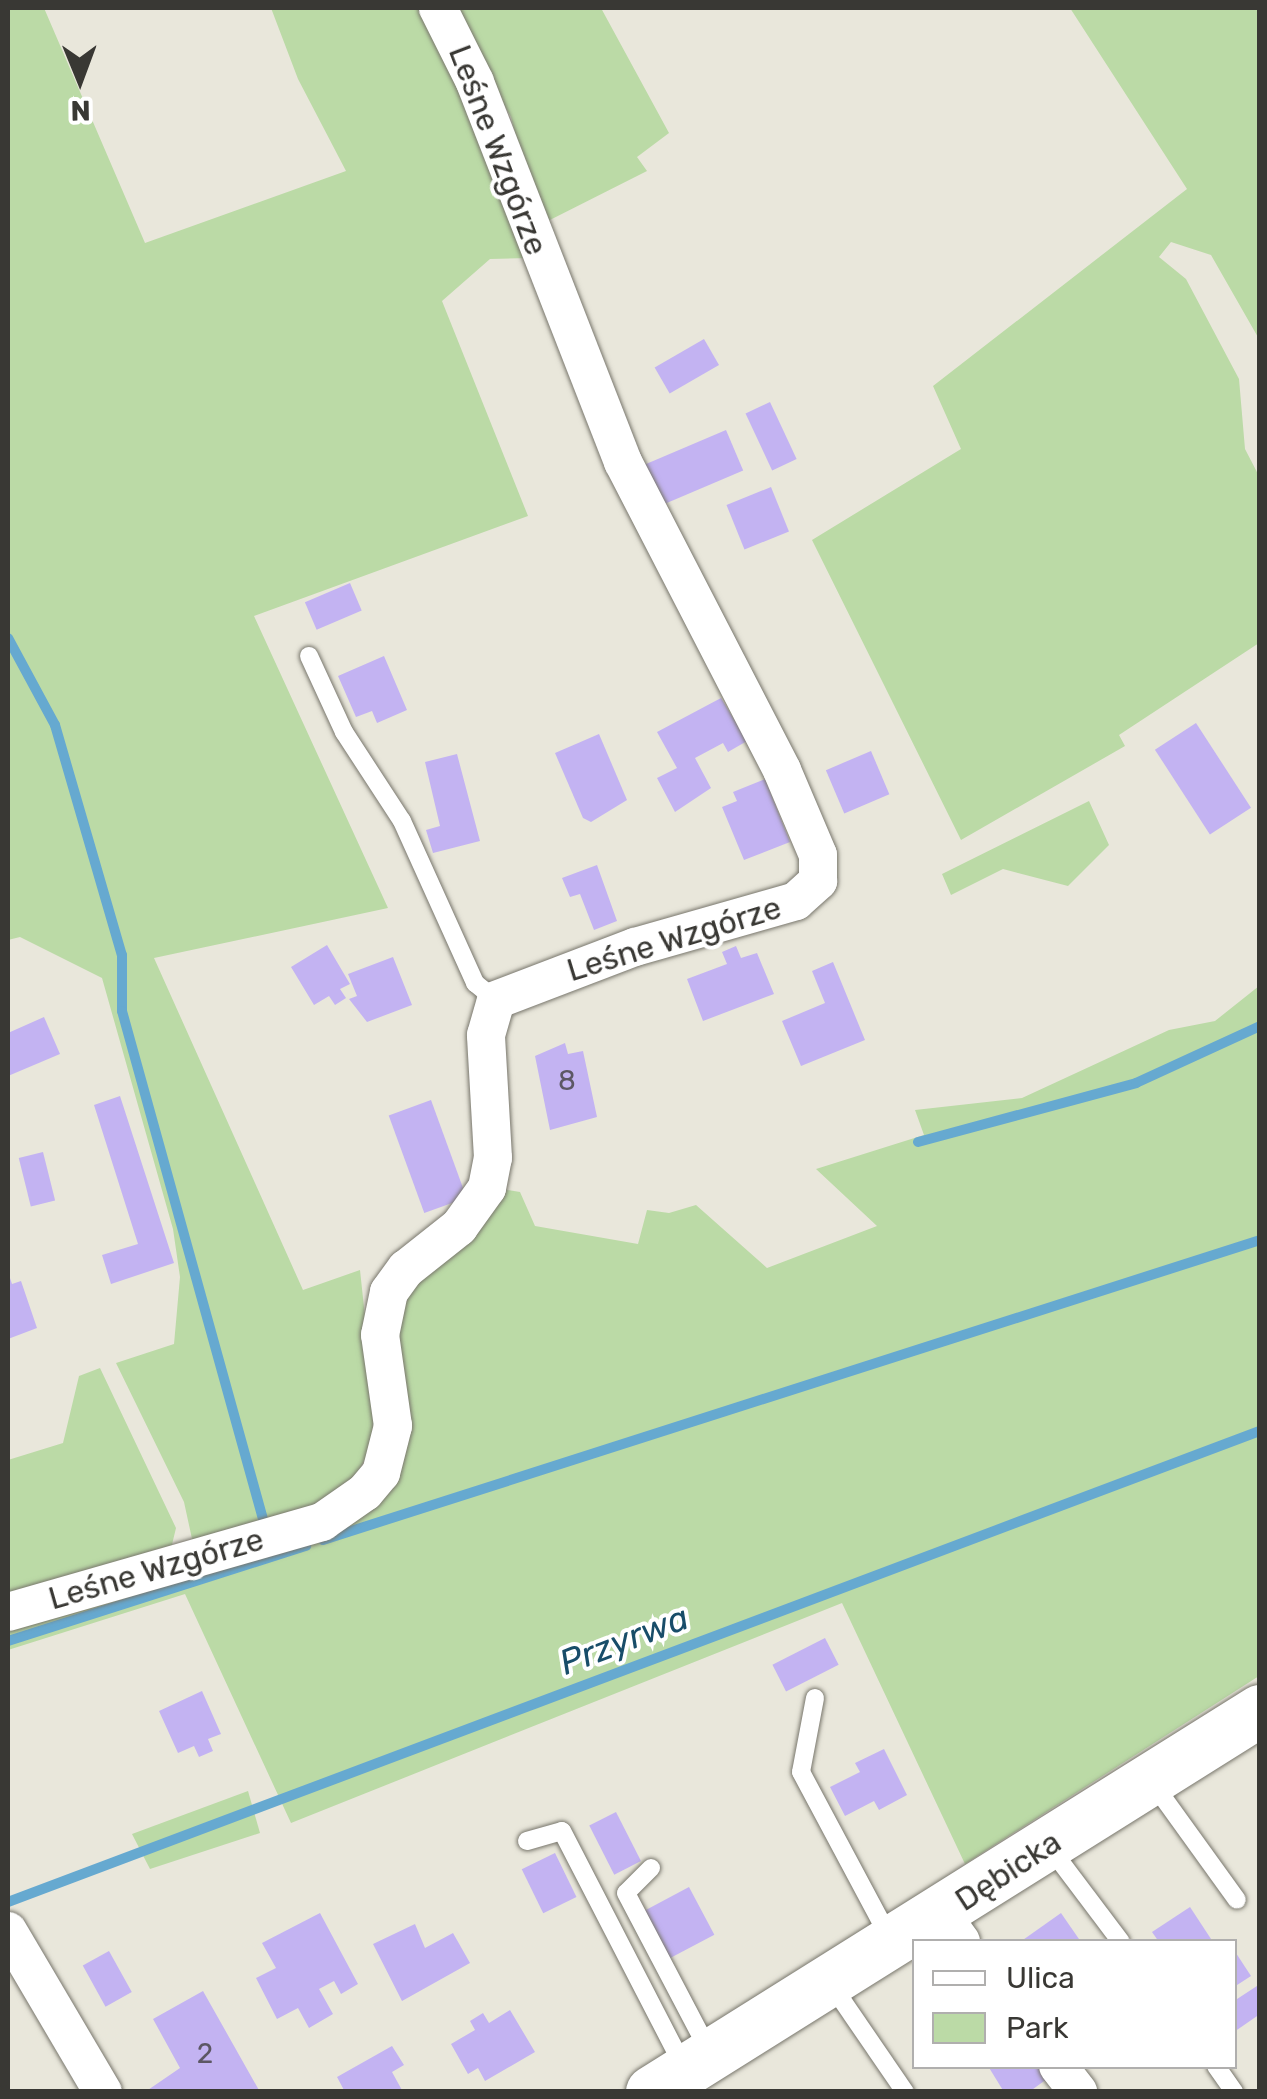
<!DOCTYPE html>
<meta charset="utf-8">
<style>
body{margin:0}
#map{position:relative;width:1267px;height:2099px;overflow:hidden;background:#e9e7db;font-family:Rubik,sans-serif}
div>[style]{position:absolute}
.green>*{inset:0;background:#bbdaa6}
.stream>*{height:10px;margin:-5px;padding:0 5px;transform-origin:5px;border-radius:5px;background:#66a9d0}
.building>*{inset:0;background:#c3b3f2;transform-origin:0 0}
.roads{filter:drop-shadow(0 0 2px #78766c) drop-shadow(0 0 2px #78766c)}
.lane>*{height:18px;margin:-9px;padding:0 9px;transform-origin:9px;border-radius:9px;background:#fff}
.street>*{height:38px;margin:-19px;padding:0 19px;transform-origin:19px;border-radius:19px;background:#fff}
.secondary>*{height:52px;margin:-26px;padding:0 26px;transform-origin:26px;border-radius:26px;background:#fff}
span{translate:-50% -50%;white-space:nowrap;text-align:center;line-height:1.15;-webkit-text-stroke:8px #fff;paint-order:stroke}
.number-label{font-size:28px;color:#5c5764}
.number-label span{-webkit-text-stroke-width:0}
.street-label{font-size:32px;color:#393834}
.water-label{font-size:35px;color:#184d69;font-style:italic}
.frame{position:absolute;inset:0;border:10px solid #393834;pointer-events:none}
.legend{position:absolute;left:912px;top:1939px;width:325px;height:130px;box-sizing:border-box;background:#fff;border:2px solid #b0afae;margin:0;padding:12px 18px;list-style:none;font-size:30px;color:#393834}
.legend li{display:flex;align-items:center;gap:20px;height:50px}
.legend b{width:50px;border:2px solid #b0afae}
.north{position:absolute;left:30px;top:30px;width:100px;height:100px;-webkit-text-stroke:8px #fff;paint-order:stroke;rotate:179deg;font-size:28px;font-weight:700;line-height:40px;text-align:center;color:#393834}
.north::after{content:'';display:block;margin:auto;width:35px;height:45px;background:#393834;clip-path:polygon(50% 0,100% 100%,50% 72%,0 100%)}
</style>
<div id="map">
<div class="green">
<i style="clip-path:polygon(8px 8px,44px 8px,145px 243px,346px 171px,298px 79px,271px 8px,422px 8px,489px 141px,528px 258px,490px 259px,442px 301px,528px 516px,254px 616px,388px 908px,154px 958px,303px 1290px,360px 1270px,372px 1382px,375px 1441px,351px 1485px,274px 1529px,194px 1548px,184px 1502px,116px 1363px,174px 1344px,180px 1277px,173px 1229px,102px 978px,20px 937px,8px 940px)"></i>
<i style="clip-path:polygon(448px 8px,601px 8px,669px 133px,637px 157px,647px 171px,538px 226px,511px 117px)"></i>
<i style="clip-path:polygon(1070px 8px,1259px 8px,1259px 339px,1211px 255px,1171px 242px,1159px 257px,1186px 279px,1239px 379px,1245px 449px,1259px 476px,1259px 643px,1119px 735px,1125px 746px,961px 840px,812px 540px,961px 449px,933px 386px,1187px 189px)"></i>
<i style="clip-path:polygon(1089px 801px,1109px 845px,1068px 886px,1003px 869px,951px 895px,942px 874px)"></i>
<i style="clip-path:polygon(1259px 986px,1259px 1676px,965px 1864px,842px 1603px,291px 1823px,185px 1594px,8px 1650px,8px 1623px,371px 1505px,404px 1283px,501px 1189px,520px 1192px,535px 1226px,638px 1244px,647px 1210px,669px 1213px,696px 1205px,767px 1268px,877px 1226px,816px 1169px,924px 1135px,915px 1110px,1022px 1098px,1169px 1030px,1215px 1021px)"></i>
<i style="clip-path:polygon(100px 1368px,176px 1528px,169px 1557px,8px 1604px,8px 1460px,63px 1443px,79px 1376px)"></i>
<i style="clip-path:polygon(248px 1791px,260px 1833px,150px 1869px,132px 1834px)"></i>
</div>
<div class="stream">
<i style="left:8px;top:638px;width:99px;rotate:61.6deg"></i>
<i style="left:55px;top:725px;width:240px;rotate:73.8deg"></i>
<i style="left:122px;top:955px;width:56px;rotate:90deg"></i>
<i style="left:122px;top:1011px;width:539px;rotate:74.49deg"></i>
<i style="left:918px;top:1142px;width:226px;rotate:-15.1deg"></i>
<i style="left:1136px;top:1083px;width:136px;rotate:-24.7deg"></i>
<i style="left:323px;top:1540px;width:984px;rotate:-17.75deg"></i>
<i style="left:8px;top:1641px;width:313px;rotate:-17.7deg"></i>
<i style="left:8px;top:1902px;width:1338px;rotate:-20.62deg"></i>
</div>
<div class="building">
<i style="left:704px;top:339px;width:30px;height:57px;rotate:60deg"></i>
<i style="left:770px;top:402px;width:63px;height:27px;rotate:65deg"></i>
<i style="left:726px;top:430px;width:44px;height:90px;rotate:67deg"></i>
<i style="left:771px;top:487px;width:48px;height:48px;rotate:68deg"></i>
<i style="left:350px;top:583px;width:30px;height:49px;rotate:67deg"></i>
<i style="clip-path:polygon(384px 656px,407px 710px,377px 723px,372px 711px,356px 717px,338px 676px)"></i>
<i style="clip-path:polygon(721px 698px,747px 741px,728px 752px,723px 743px,695px 758px,711px 788px,675px 812px,657px 778px,677px 768px,657px 732px)"></i>
<i style="left:1196px;top:723px;width:101px;height:49px;rotate:57deg"></i>
<i style="clip-path:polygon(599px 734px,627px 800px,591px 822px,583px 818px,555px 753px)"></i>
<i style="left:871px;top:751px;width:47px;height:49px;rotate:67deg"></i>
<i style="clip-path:polygon(457px 754px,480px 841px,433px 853px,426px 830px,440px 826px,425px 762px)"></i>
<i style="clip-path:polygon(765px 779px,790px 842px,744px 860px,722px 807px,737px 801px,733px 792px)"></i>
<i style="clip-path:polygon(597px 865px,617px 921px,594px 930px,580px 894px,570px 897px,562px 878px)"></i>
<i style="clip-path:polygon(327px 945px,350px 984px,340px 989px,346px 998px,335px 1005px,329px 996px,314px 1005px,291px 967px)"></i>
<i style="clip-path:polygon(736px 946px,741px 958px,757px 953px,774px 994px,703px 1021px,687px 979px,727px 964px,722px 952px)"></i>
<i style="clip-path:polygon(393px 957px,412px 1005px,367px 1022px,349px 999px,357px 996px,348px 974px)"></i>
<i style="clip-path:polygon(833px 962px,865px 1040px,801px 1066px,782px 1021px,825px 1003px,812px 971px)"></i>
<i style="clip-path:polygon(44px 1017px,60px 1054px,8px 1076px,8px 1033px)"></i>
<i style="clip-path:polygon(565px 1043px,568px 1054px,583px 1051px,597px 1117px,550px 1130px,535px 1056px)"></i>
<i style="clip-path:polygon(120px 1096px,174px 1263px,111px 1284px,102px 1255px,138px 1244px,94px 1105px)"></i>
<i style="left:431px;top:1100px;width:104px;height:45px;rotate:70deg"></i>
<i style="left:43px;top:1152px;width:50px;height:25px;rotate:76deg"></i>
<i style="clip-path:polygon(8px 1272px,12px 1284px,21px 1281px,37px 1328px,8px 1339px)"></i>
<i style="left:825px;top:1638px;width:30px;height:59px;rotate:63deg"></i>
<i style="clip-path:polygon(202px 1691px,221px 1734px,208px 1739px,213px 1751px,199px 1757px,194px 1746px,178px 1753px,159px 1711px)"></i>
<i style="clip-path:polygon(884px 1749px,907px 1795px,879px 1810px,874px 1801px,845px 1816px,830px 1787px,860px 1772px,855px 1763px)"></i>
<i style="left:616px;top:1812px;width:55px;height:30px;rotate:63deg"></i>
<i style="left:555px;top:1853px;width:49px;height:37px;rotate:64deg"></i>
<i style="left:689px;top:1887px;width:54px;height:51px;rotate:62deg"></i>
<i style="clip-path:polygon(1190px 1907px,1213px 1942px,1159px 1942px,1152px 1932px)"></i>
<i style="clip-path:polygon(320px 1913px,358px 1984px,341px 1994px,334px 1981px,319px 1989px,333px 2014px,309px 2028px,298px 2008px,277px 2019px,256px 1978px,276px 1968px,262px 1943px)"></i>
<i style="clip-path:polygon(1061px 1913px,1081px 1942px,1020px 1942px)"></i>
<i style="clip-path:polygon(415px 1924px,425px 1948px,453px 1933px,470px 1963px,402px 2001px,373px 1944px)"></i>
<i style="clip-path:polygon(1234px 1950px,1251px 1976px,1234px 1987px)"></i>
<i style="left:109px;top:1951px;width:47px;height:30px;rotate:61deg"></i>
<i style="clip-path:polygon(1260px 1984px,1260px 2014px,1234px 2032px,1234px 2001px)"></i>
<i style="clip-path:polygon(203px 1991px,260px 2092px,145px 2092px,180px 2068px,153px 2019px)"></i>
<i style="clip-path:polygon(510px 2010px,535px 2052px,485px 2081px,478px 2068px,468px 2074px,451px 2044px,475px 2030px,470px 2021px,483px 2013px,489px 2023px)"></i>
<i style="clip-path:polygon(392px 2046px,404px 2065px,392px 2072px,403px 2092px,345px 2092px,337px 2077px)"></i>
<i style="clip-path:polygon(988px 2066px,1043px 2066px,1051px 2076px,1029px 2092px,1004px 2092px)"></i>
</div>
<div class="roads">
<div class="lane">
<i style="left:309px;top:656px;width:84px;rotate:65.3deg"></i>
<i style="left:344px;top:732px;width:106px;rotate:56.9deg"></i>
<i style="left:402px;top:821px;width:178px;rotate:65.7deg"></i>
<i style="left:475px;top:983px;width:27px;rotate:39deg"></i>
<i style="left:815px;top:1698px;width:75px;rotate:100.7deg"></i>
<i style="left:801px;top:1772px;width:189px;rotate:61.9deg"></i>
<i style="left:1152px;top:1782px;width:145px;rotate:54.2deg"></i>
<i style="left:527px;top:1841px;width:36px;rotate:-16deg"></i>
<i style="left:562px;top:1831px;width:268px;rotate:62.7deg"></i>
<i style="left:1051px;top:1849px;width:116px;rotate:53deg"></i>
<i style="left:651px;top:1868px;width:35px;rotate:135deg"></i>
<i style="left:626px;top:1893px;width:181px;rotate:62.3deg"></i>
<i style="left:831px;top:1984px;width:131px;rotate:55.6deg"></i>
<i style="left:1216px;top:2066px;width:32px;rotate:55deg"></i>
</div>
<div class="street">
<i style="left:8px;top:1612px;width:327px;rotate:-16deg"></i>
<i style="left:322px;top:1522px;width:52px;rotate:-34.9deg"></i>
<i style="left:365px;top:1492px;width:25px;rotate:-50deg"></i>
<i style="left:381px;top:1473px;width:49px;rotate:-75.7deg"></i>
<i style="left:393px;top:1426px;width:92px;rotate:-98.1deg"></i>
<i style="left:380px;top:1335px;width:44px;rotate:-78.2deg"></i>
<i style="left:389px;top:1292px;width:29px;rotate:-54deg"></i>
<i style="left:406px;top:1269px;width:68px;rotate:-38.4deg"></i>
<i style="left:459px;top:1227px;width:48px;rotate:-54.3deg"></i>
<i style="left:487px;top:1188px;width:31px;rotate:-79deg"></i>
<i style="left:493px;top:1158px;width:123px;rotate:-93.3deg"></i>
<i style="left:486px;top:1035px;width:36px;rotate:-74deg"></i>
<i style="left:496px;top:1000px;width:149px;rotate:-20.9deg"></i>
<i style="left:635px;top:947px;width:167px;rotate:-15.9deg"></i>
<i style="left:796px;top:901px;width:30px;rotate:-42deg"></i>
<i style="left:818px;top:881px;width:26px;rotate:-90deg"></i>
<i style="left:818px;top:855px;width:92px;rotate:-113deg"></i>
<i style="left:782px;top:770px;width:347px;rotate:-117.3deg"></i>
<i style="left:623px;top:462px;width:408px;rotate:-111.3deg"></i>
<i style="left:475px;top:82px;width:83px;rotate:-116.6deg"></i>
<i style="left:941px;top:1914px;width:34px;rotate:54deg"></i>
<i style="left:8px;top:1931px;width:187px;rotate:59.5deg"></i>
<i style="left:1058px;top:2066px;width:33px;rotate:52deg"></i>
</div>
<div class="secondary">
<i style="left:652px;top:2092px;width:718px;rotate:-32.07deg"></i>
</div>
</div>
<div class="number-label">
<span style="left:567px;top:1081px">8</span>
<span style="left:205px;top:2054px">2</span>
</div>
<div class="street-label">
<span style="left:498px;top:150px;rotate:69deg">Leśne Wzgórze</span>
<span style="left:674px;top:939px;rotate:-17deg">Leśne Wzgórze</span>
<span style="left:156px;top:1569px;rotate:-16deg">Leśne Wzgórze</span>
<span style="left:1008px;top:1871px;rotate:-33deg">Dębicka</span>
</div>
<div class="water-label">
<span style="left:624px;top:1640px;rotate:-21deg">Przyrwa</span>
</div>
<div class="frame"></div>
<ul class="legend">
<li><b style="height:12px;background:#fff"></b>Ulica</li>
<li><b style="height:28px;background:#bbdaa6"></b>Park</li>
</ul>
<div class="north">N</div>
</div>
